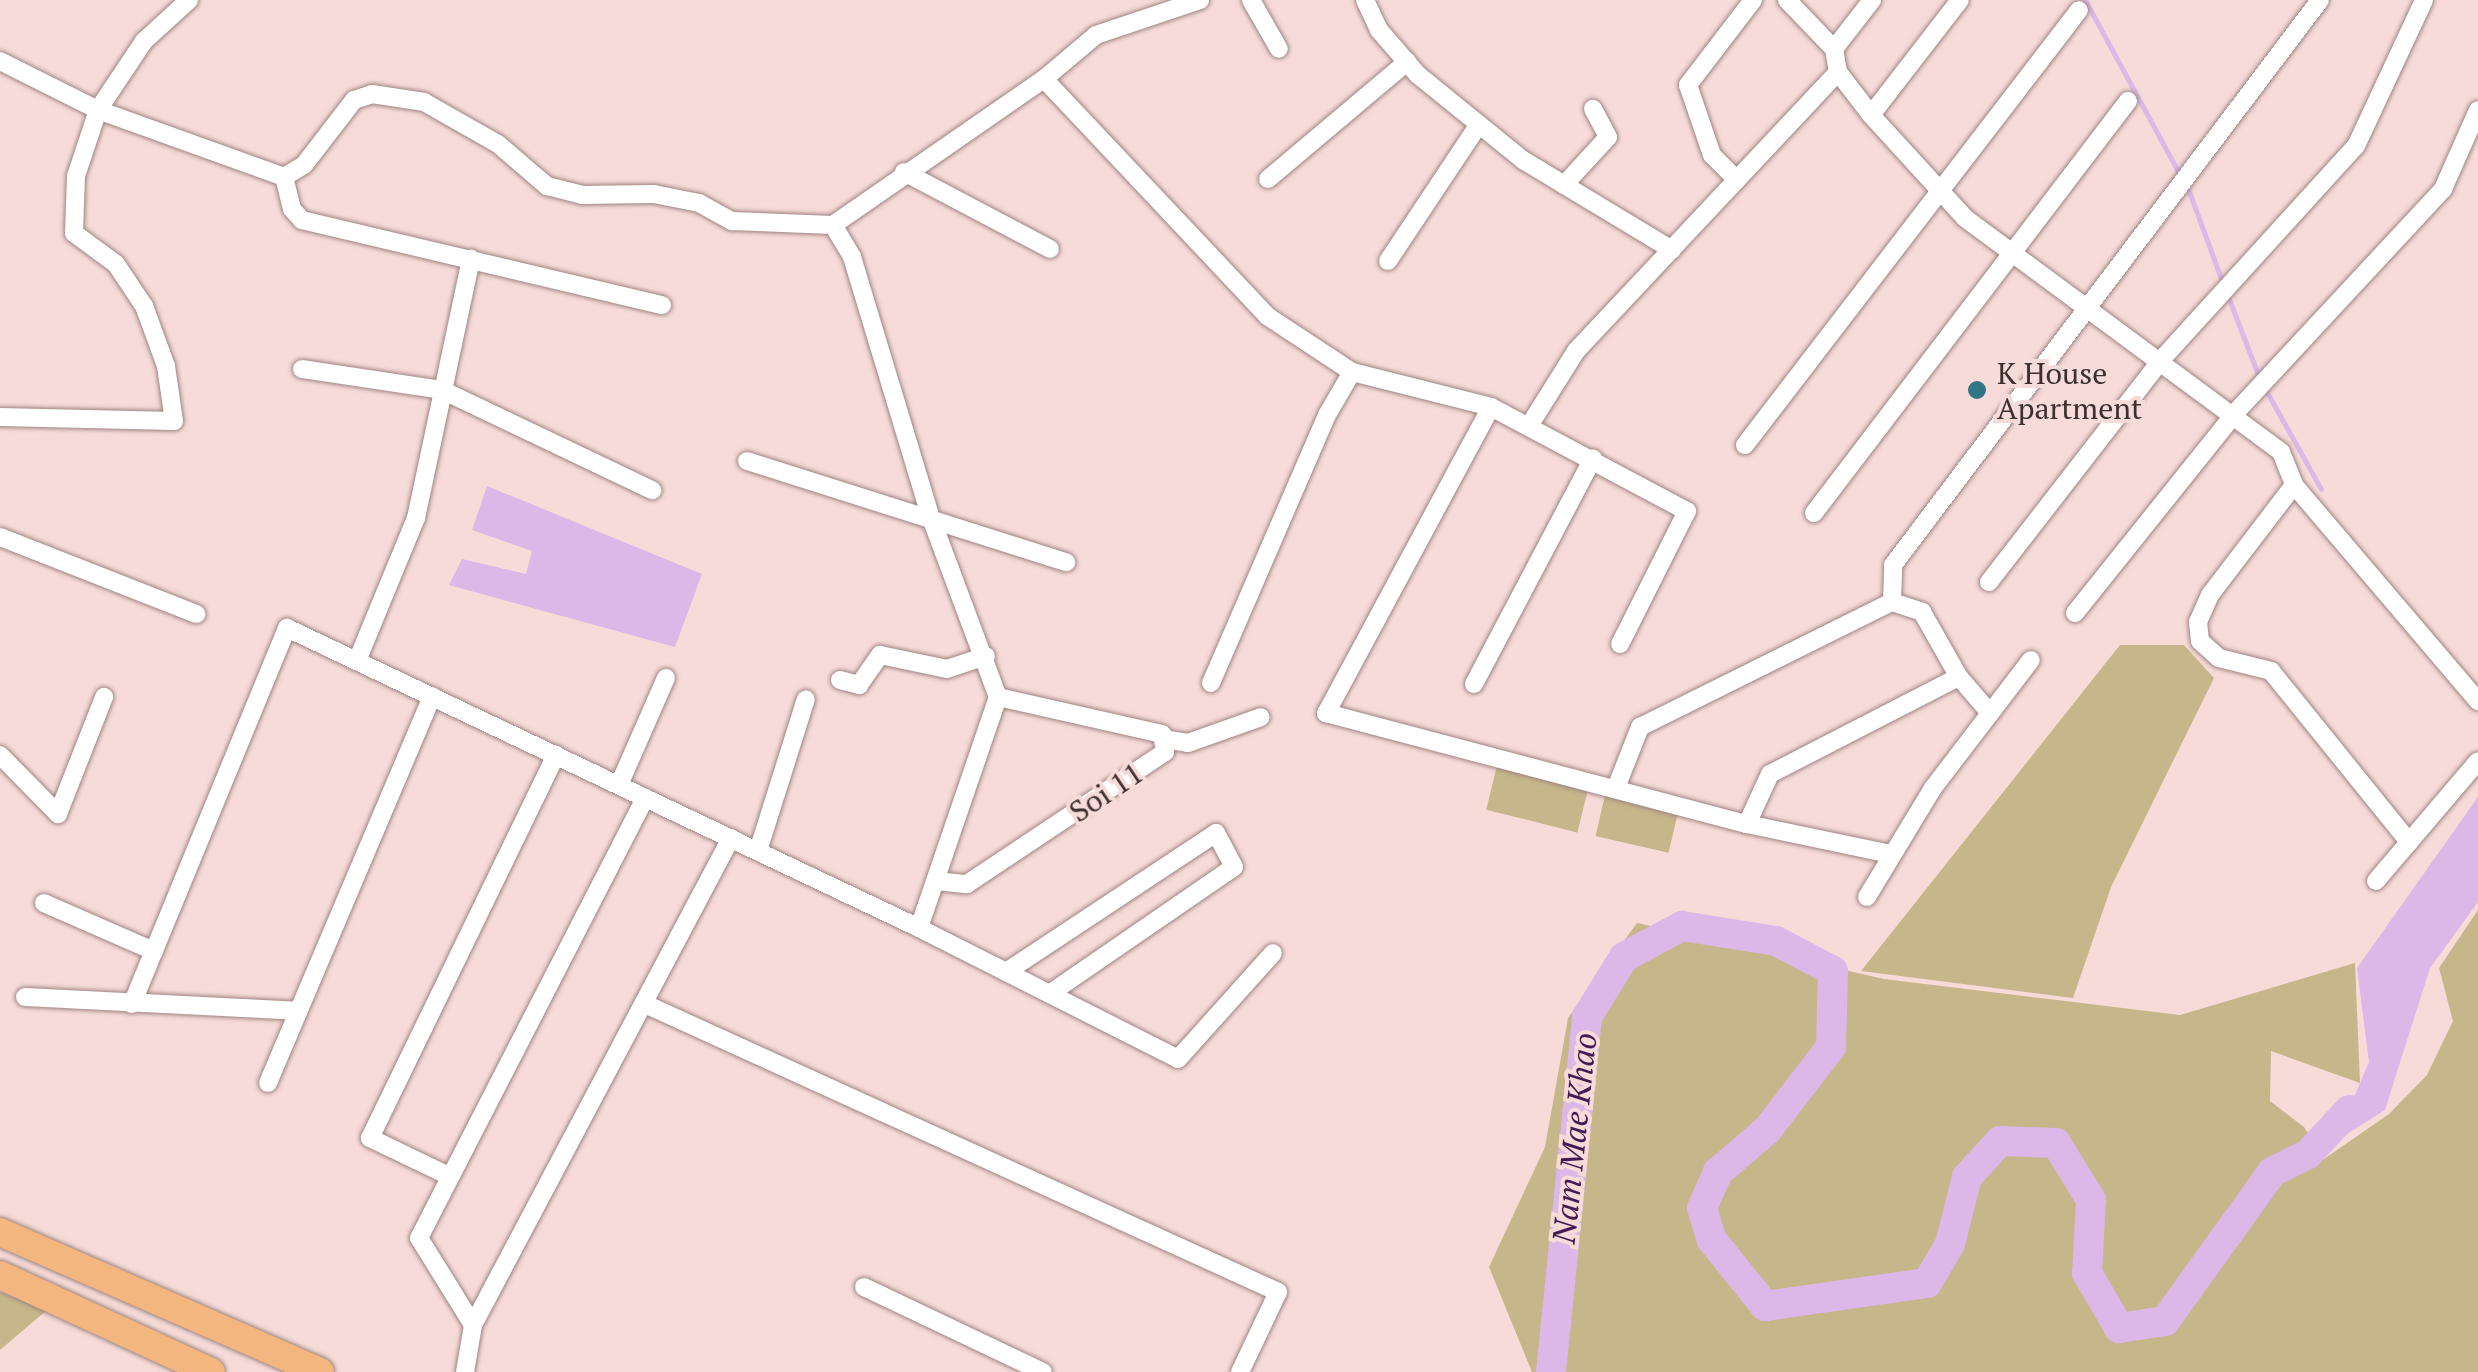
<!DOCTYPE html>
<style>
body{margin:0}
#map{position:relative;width:2478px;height:1372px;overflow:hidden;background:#f6dbd8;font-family:"PT Serif",serif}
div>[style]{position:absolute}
.green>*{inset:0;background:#c6b68a;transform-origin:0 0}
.water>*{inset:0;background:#dbb8e7}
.stream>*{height:5px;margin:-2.5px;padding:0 2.5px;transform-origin:2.5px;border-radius:2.5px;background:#dbb8e7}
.river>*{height:30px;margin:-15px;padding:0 15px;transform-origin:15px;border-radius:15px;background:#dbb8e7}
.roads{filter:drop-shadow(0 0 2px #9e8482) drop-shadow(0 0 2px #9e8482)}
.minor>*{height:18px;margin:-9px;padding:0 9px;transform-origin:9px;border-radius:9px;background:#fff}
.primary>*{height:28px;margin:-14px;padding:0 14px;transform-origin:14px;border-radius:14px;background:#f3b67f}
.dots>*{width:28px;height:28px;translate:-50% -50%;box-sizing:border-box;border:5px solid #f6dbd8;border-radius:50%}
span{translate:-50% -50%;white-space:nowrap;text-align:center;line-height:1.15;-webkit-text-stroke:8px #f6dbd8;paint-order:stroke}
.poi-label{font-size:30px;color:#3c3130}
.left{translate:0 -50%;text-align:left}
.street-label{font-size:30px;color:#3c3130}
.water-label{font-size:32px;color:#451a53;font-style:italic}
</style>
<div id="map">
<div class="green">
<i style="clip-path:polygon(2120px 645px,2184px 645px,2214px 678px,2111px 887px,2073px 998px,1861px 971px)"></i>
<i style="left:1497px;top:766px;width:94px;height:45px;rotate:14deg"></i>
<i style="left:1605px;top:795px;width:75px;height:42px;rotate:13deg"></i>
<i style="clip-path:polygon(2478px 910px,2478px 1372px,1532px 1372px,1489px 1267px,1545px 1147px,1568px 1018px,1637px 923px,1884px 979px,2180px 1015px,2355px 963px,2360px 1083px,2271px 1051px,2270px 1101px,2304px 1127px,2324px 1159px,2389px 1114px,2427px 1075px,2453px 1021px,2439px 968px)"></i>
<i style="clip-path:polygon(0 1292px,47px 1310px,0 1350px)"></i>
</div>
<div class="water">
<i style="clip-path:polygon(487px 486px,702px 574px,675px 647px,449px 585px,462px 559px,526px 574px,532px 551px,472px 530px)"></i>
<i style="clip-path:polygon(2478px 797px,2478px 902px,2430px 968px,2385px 1110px,2326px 1147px,2313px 1132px,2355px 1095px,2369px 1062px,2357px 968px)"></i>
</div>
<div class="stream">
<i style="left:2085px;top:0;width:201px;rotate:61.5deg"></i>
<i style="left:2187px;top:186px;width:104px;rotate:69.8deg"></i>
<i style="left:2227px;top:294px;width:89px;rotate:68.9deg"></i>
<i style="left:2264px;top:387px;width:117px;rotate:60.8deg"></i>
</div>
<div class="river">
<i style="left:1551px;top:1372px;width:357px;rotate:-84.2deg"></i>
<i style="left:1587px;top:1017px;width:70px;rotate:-58.3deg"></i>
<i style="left:1624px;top:957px;width:66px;rotate:-28.1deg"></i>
<i style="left:1682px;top:926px;width:95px;rotate:9.1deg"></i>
<i style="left:1776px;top:941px;width:64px;rotate:27.8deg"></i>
<i style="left:1833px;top:971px;width:76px;rotate:91.5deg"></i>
<i style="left:1831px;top:1047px;width:105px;rotate:127.6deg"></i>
<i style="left:1767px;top:1130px;width:65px;rotate:139.4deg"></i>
<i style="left:1718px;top:1172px;width:39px;rotate:114deg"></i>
<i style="left:1702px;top:1208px;width:34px;rotate:73deg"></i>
<i style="left:1712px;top:1240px;width:85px;rotate:51.2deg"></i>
<i style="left:1765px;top:1306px;width:164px;rotate:-8.1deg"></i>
<i style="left:1927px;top:1283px;width:45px;rotate:-59.5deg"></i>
<i style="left:1950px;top:1244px;width:69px;rotate:-75.8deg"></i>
<i style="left:1967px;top:1177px;width:49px;rotate:-47.5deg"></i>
<i style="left:2000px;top:1141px;width:56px;rotate:2deg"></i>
<i style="left:2056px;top:1143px;width:67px;rotate:58.4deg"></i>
<i style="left:2091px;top:1200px;width:73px;rotate:93.1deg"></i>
<i style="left:2087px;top:1273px;width:64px;rotate:59.8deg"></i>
<i style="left:2119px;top:1328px;width:47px;rotate:-8.7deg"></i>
<i style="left:2165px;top:1321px;width:183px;rotate:-54.3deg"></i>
<i style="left:2272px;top:1172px;width:40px;rotate:-26.6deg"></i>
<i style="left:2308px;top:1154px;width:60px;rotate:-47deg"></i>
</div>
<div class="roads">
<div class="minor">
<i style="left:1251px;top:0;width:56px;rotate:60.3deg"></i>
<i style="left:1365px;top:0;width:33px;rotate:65deg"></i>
<i style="left:1379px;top:30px;width:60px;rotate:49.1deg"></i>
<i style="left:1418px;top:75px;width:135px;rotate:39deg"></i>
<i style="left:1523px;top:160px;width:174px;rotate:31.1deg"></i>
<i style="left:1787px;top:0;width:68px;rotate:46.2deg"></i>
<i style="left:1834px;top:49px;width:23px;rotate:80deg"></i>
<i style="left:1838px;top:72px;width:54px;rotate:52.5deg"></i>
<i style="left:1871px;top:115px;width:139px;rotate:47.6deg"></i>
<i style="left:1965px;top:218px;width:393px;rotate:36.5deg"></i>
<i style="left:2281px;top:452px;width:35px;rotate:68deg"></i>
<i style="left:2294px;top:485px;width:138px;rotate:127.4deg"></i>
<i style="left:2210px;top:595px;width:30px;rotate:114deg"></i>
<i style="left:2198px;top:622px;width:19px;rotate:84deg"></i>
<i style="left:2200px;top:641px;width:25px;rotate:42deg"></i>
<i style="left:2219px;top:658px;width:54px;rotate:14deg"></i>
<i style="left:2271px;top:671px;width:220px;rotate:51.1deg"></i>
<i style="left:1834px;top:49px;width:62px;rotate:-52.2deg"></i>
<i style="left:0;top:61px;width:110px;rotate:26.6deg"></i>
<i style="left:98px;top:110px;width:198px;rotate:19.8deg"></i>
<i style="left:1044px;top:79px;width:325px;rotate:46.7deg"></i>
<i style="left:1267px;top:316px;width:102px;rotate:33.4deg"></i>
<i style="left:1352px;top:372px;width:143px;rotate:14.1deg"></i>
<i style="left:1491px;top:407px;width:222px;rotate:28deg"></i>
<i style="left:1687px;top:511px;width:149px;rotate:116.7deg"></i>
<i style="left:1871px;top:115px;width:145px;rotate:-52.3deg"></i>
<i style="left:904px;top:172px;width:165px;rotate:27.8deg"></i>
<i style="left:284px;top:177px;width:23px;rotate:-31deg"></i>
<i style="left:304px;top:165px;width:82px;rotate:-52.4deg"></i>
<i style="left:354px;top:100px;width:19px;rotate:-18deg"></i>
<i style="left:372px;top:94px;width:53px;rotate:8.7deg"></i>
<i style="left:424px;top:102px;width:85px;rotate:29.6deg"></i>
<i style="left:498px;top:144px;width:65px;rotate:40.6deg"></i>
<i style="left:547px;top:186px;width:36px;rotate:14deg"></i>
<i style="left:582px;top:195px;width:72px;rotate:-0.8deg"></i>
<i style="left:654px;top:194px;width:46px;rotate:11.3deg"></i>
<i style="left:699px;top:203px;width:38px;rotate:29deg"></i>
<i style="left:732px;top:221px;width:101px;rotate:2.3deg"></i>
<i style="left:833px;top:225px;width:257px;rotate:-34.7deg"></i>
<i style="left:1044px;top:79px;width:68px;rotate:-40.2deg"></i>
<i style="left:1096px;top:35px;width:110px;rotate:-18.6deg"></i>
<i style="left:284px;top:177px;width:33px;rotate:76deg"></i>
<i style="left:292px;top:209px;width:15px;rotate:48deg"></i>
<i style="left:302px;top:220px;width:370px;rotate:13.3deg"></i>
<i style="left:1268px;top:179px;width:182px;rotate:-40.1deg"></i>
<i style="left:1737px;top:180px;width:35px;rotate:-135deg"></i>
<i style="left:1712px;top:155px;width:74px;rotate:-108.9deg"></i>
<i style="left:1688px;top:85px;width:107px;rotate:-52.6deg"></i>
<i style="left:1564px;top:185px;width:65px;rotate:-47.5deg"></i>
<i style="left:1608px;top:137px;width:32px;rotate:-118deg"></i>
<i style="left:833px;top:225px;width:37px;rotate:59deg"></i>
<i style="left:852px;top:257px;width:273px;rotate:73.2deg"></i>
<i style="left:931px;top:518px;width:191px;rotate:69.5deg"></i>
<i style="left:998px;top:697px;width:244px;rotate:108.9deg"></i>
<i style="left:1388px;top:261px;width:164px;rotate:-56.4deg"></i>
<i style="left:302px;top:369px;width:142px;rotate:8.5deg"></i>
<i style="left:442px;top:390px;width:233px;rotate:25.5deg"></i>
<i style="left:1491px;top:407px;width:348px;rotate:118.3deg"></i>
<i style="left:1326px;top:713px;width:435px;rotate:14.8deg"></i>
<i style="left:1747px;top:824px;width:146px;rotate:11.8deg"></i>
<i style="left:0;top:417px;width:174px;rotate:1.3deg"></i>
<i style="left:174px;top:421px;width:56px;rotate:-98.3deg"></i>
<i style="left:166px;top:366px;width:64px;rotate:-110.1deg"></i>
<i style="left:144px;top:306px;width:50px;rotate:-123.7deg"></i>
<i style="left:116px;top:264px;width:52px;rotate:-143.6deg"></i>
<i style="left:74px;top:233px;width:57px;rotate:-88deg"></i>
<i style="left:76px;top:176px;width:70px;rotate:-71.6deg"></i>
<i style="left:98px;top:110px;width:83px;rotate:-56.3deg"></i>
<i style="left:144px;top:41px;width:61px;rotate:-42.3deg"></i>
<i style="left:1529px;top:426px;width:89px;rotate:-57.9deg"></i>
<i style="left:1576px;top:351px;width:383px;rotate:-46.8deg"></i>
<i style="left:1745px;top:445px;width:548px;rotate:-52.48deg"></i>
<i style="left:747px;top:461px;width:335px;rotate:17.6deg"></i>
<i style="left:2294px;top:485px;width:284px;rotate:49.6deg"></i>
<i style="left:1814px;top:513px;width:518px;rotate:-52.69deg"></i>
<i style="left:0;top:537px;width:211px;rotate:21.4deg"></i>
<i style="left:1989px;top:582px;width:281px;rotate:-52.2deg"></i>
<i style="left:2161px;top:360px;width:290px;rotate:-47.7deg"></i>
<i style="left:2356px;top:146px;width:161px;rotate:-65deg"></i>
<i style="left:1892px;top:602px;width:32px;rotate:18deg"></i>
<i style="left:1922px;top:612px;width:75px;rotate:60.4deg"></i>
<i style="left:1959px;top:677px;width:48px;rotate:49.3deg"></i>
<i style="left:2075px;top:613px;width:256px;rotate:-51.3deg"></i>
<i style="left:2235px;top:413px;width:306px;rotate:-47.1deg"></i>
<i style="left:2443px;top:189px;width:86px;rotate:-66.1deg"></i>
<i style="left:357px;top:661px;width:155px;rotate:-67.6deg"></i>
<i style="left:416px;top:518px;width:265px;rotate:-78deg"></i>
<i style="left:840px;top:680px;width:20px;rotate:15deg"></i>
<i style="left:859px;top:685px;width:37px;rotate:-55deg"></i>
<i style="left:880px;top:655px;width:68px;rotate:11.8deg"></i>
<i style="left:947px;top:669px;width:41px;rotate:-18.4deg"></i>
<i style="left:1211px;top:683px;width:292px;rotate:-66.6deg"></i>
<i style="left:1327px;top:415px;width:50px;rotate:-59.8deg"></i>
<i style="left:1474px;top:684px;width:255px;rotate:-62.2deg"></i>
<i style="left:1163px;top:739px;width:25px;rotate:9deg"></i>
<i style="left:1188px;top:743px;width:77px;rotate:-19.6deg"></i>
<i style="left:0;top:755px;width:83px;rotate:45.5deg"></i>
<i style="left:58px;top:814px;width:126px;rotate:-68.5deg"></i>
<i style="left:619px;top:785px;width:117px;rotate:-66.3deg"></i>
<i style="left:1616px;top:788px;width:66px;rotate:-68.5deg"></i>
<i style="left:1640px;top:727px;width:281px;rotate:-26.4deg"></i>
<i style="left:1892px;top:602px;width:37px;rotate:-88deg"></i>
<i style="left:1893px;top:565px;width:708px;rotate:-52.92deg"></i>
<i style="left:1747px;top:824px;width:55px;rotate:-65.3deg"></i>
<i style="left:1770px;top:774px;width:212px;rotate:-27.2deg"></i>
<i style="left:758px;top:851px;width:159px;rotate:-72.5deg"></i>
<i style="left:936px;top:881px;width:31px;rotate:6deg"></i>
<i style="left:967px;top:884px;width:238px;rotate:-33.7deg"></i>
<i style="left:1165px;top:752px;width:18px;rotate:-99deg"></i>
<i style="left:1162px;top:734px;width:168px;rotate:-167.3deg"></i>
<i style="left:2376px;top:881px;width:157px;rotate:-49.6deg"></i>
<i style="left:1867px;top:897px;width:127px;rotate:-58.8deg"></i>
<i style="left:1933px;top:788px;width:161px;rotate:-52.6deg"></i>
<i style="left:44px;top:903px;width:120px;rotate:23.6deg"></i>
<i style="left:1006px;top:972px;width:252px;rotate:-33.5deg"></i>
<i style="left:1216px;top:833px;width:38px;rotate:62deg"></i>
<i style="left:1234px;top:867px;width:224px;rotate:145.5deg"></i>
<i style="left:25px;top:997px;width:273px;rotate:2.9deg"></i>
<i style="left:132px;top:1004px;width:407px;rotate:-67.6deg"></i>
<i style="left:287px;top:628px;width:700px;rotate:25.39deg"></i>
<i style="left:919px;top:928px;width:290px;rotate:26.8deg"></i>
<i style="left:1178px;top:1059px;width:142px;rotate:-48.1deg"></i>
<i style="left:645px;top:1004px;width:695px;rotate:24.46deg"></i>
<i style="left:1278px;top:1292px;width:89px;rotate:115.4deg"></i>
<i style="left:268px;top:1083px;width:420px;rotate:-67deg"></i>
<i style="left:449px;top:1176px;width:88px;rotate:-154.3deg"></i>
<i style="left:370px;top:1138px;width:426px;rotate:-64.1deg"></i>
<i style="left:864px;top:1287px;width:198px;rotate:25.4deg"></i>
<i style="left:473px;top:1325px;width:102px;rotate:-121.8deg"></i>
<i style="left:419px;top:1238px;width:495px;rotate:-62.8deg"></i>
<i style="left:465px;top:1372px;width:48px;rotate:-80.3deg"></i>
<i style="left:473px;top:1325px;width:551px;rotate:-62.09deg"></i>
</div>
<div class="primary">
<i style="left:0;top:1232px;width:349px;rotate:23.6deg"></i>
<i style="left:0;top:1275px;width:232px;rotate:24.7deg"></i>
</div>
</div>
<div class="dots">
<i style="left:1977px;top:390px;background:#327586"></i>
</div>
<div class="poi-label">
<span class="left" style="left:1997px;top:390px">K House<br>Apartment</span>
</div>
<div class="street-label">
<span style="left:1106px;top:792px;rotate:-34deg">Soi 11</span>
</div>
<div class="water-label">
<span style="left:1574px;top:1138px;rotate:-84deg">Nam Mae Khao</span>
</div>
</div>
